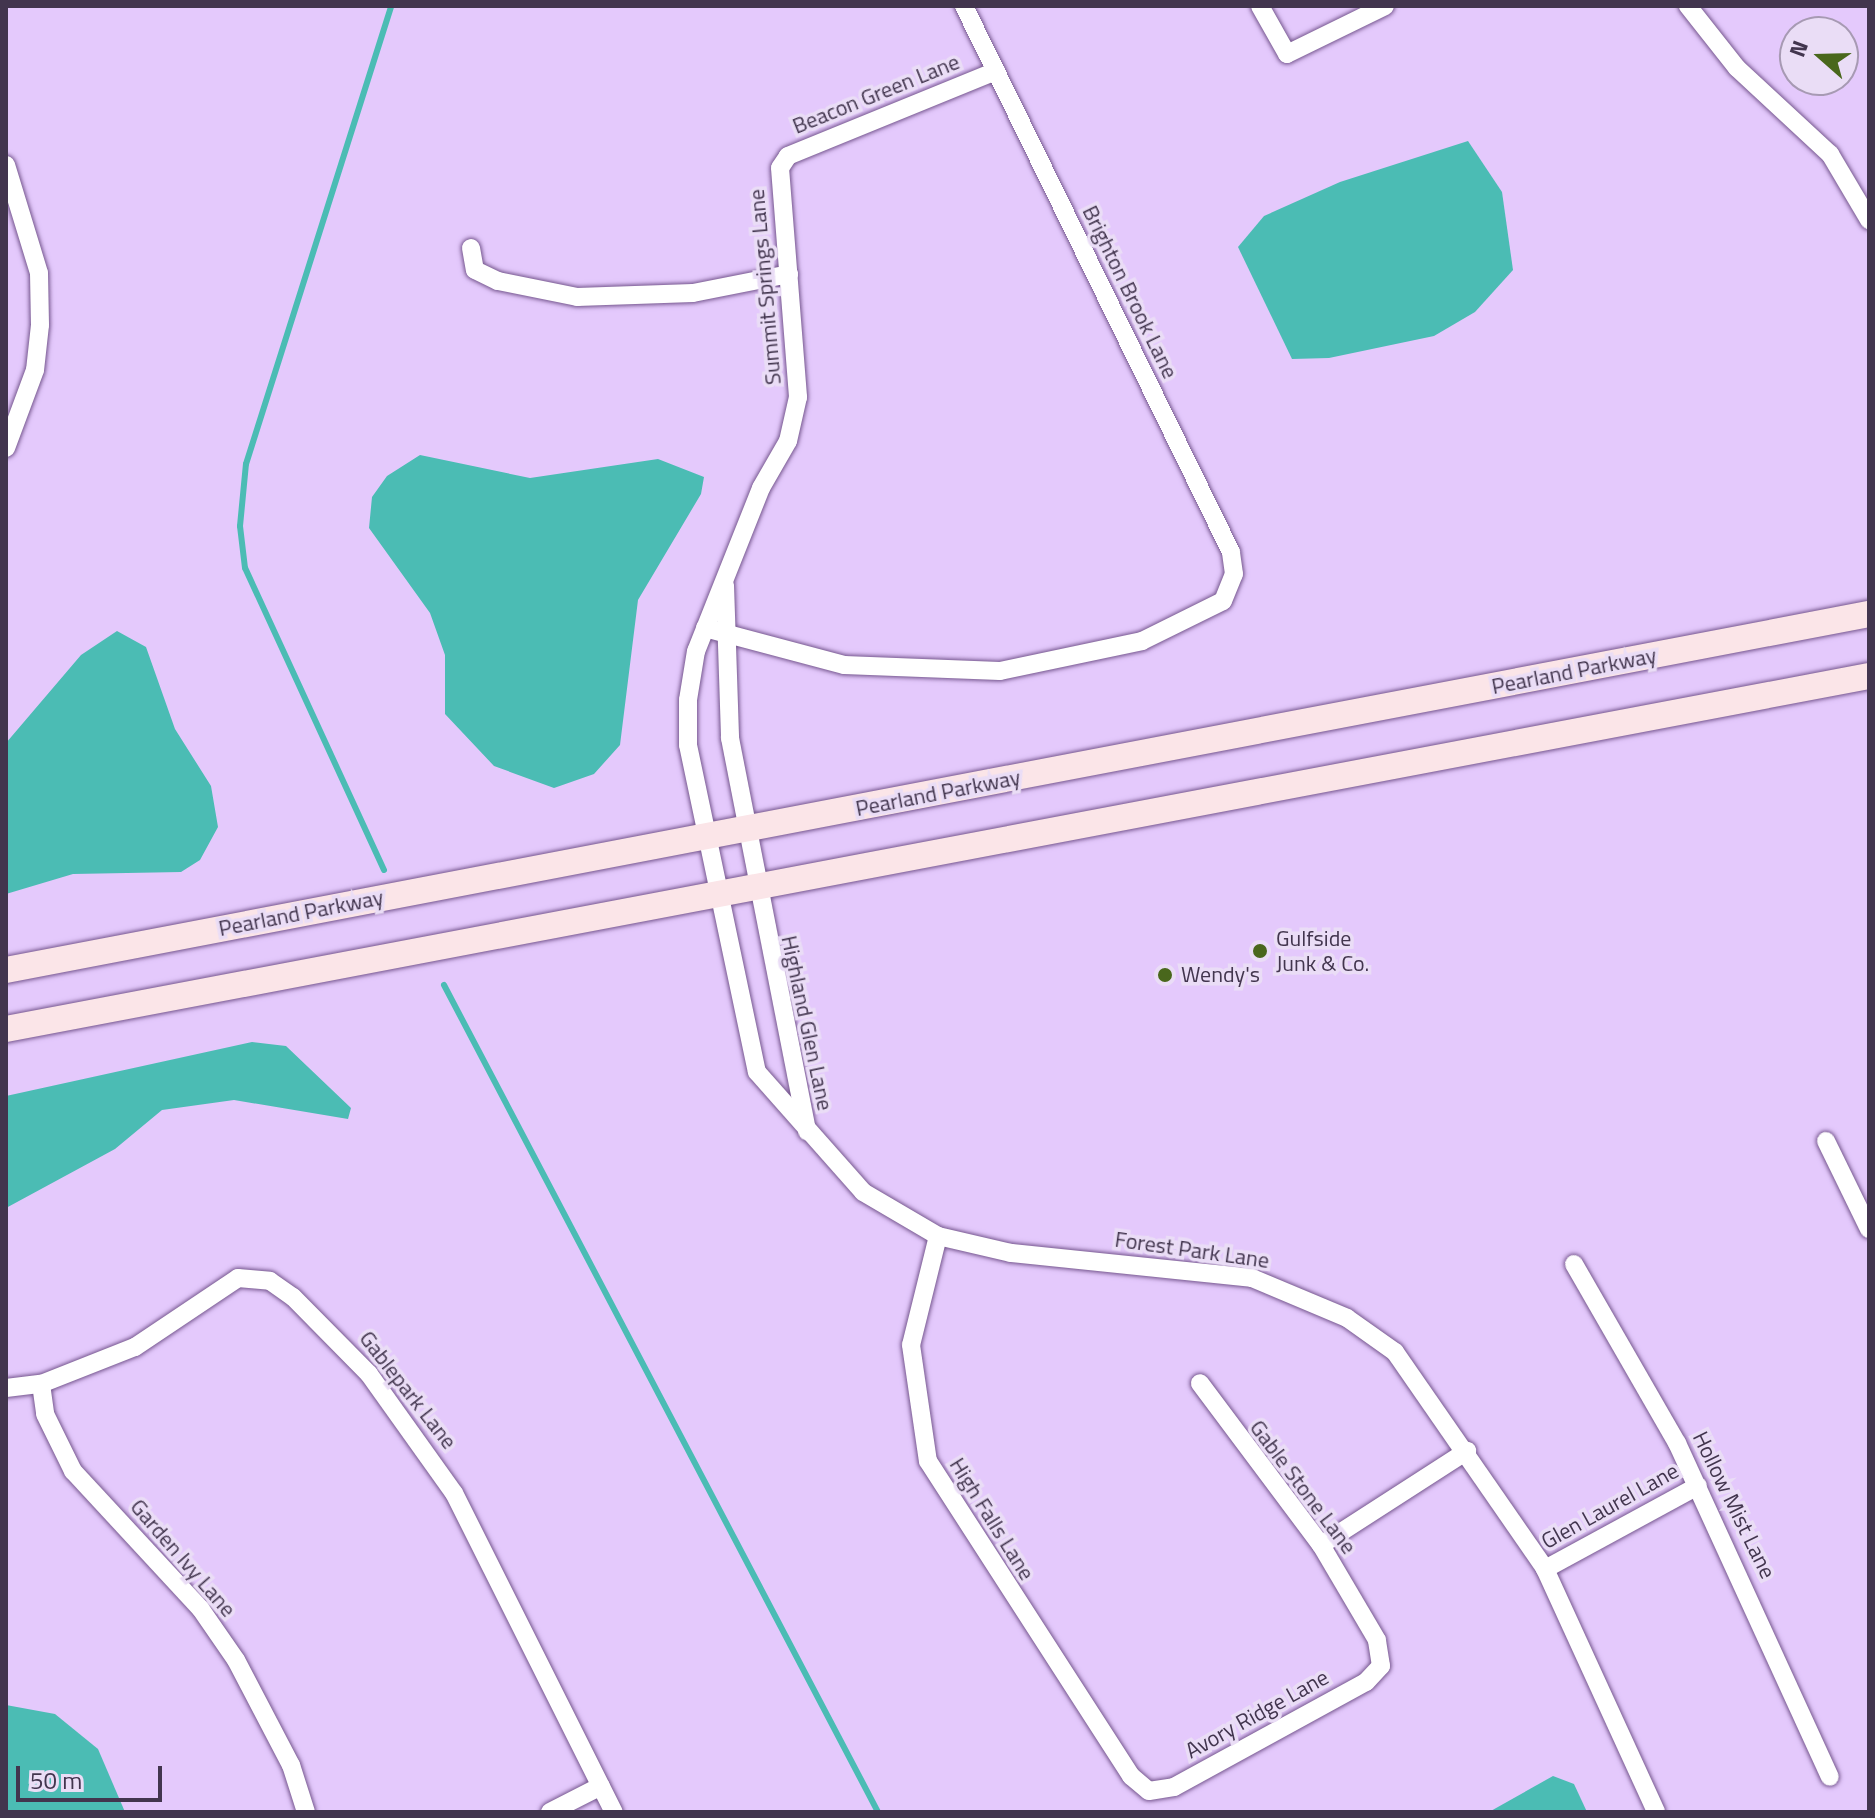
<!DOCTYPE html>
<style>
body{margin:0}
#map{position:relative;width:1875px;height:1818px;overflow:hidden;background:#e4c9fc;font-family:"Titillium Web",sans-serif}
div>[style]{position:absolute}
.water>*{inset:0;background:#4bbcb4}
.stream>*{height:6px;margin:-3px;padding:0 3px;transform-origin:3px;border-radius:3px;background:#4bbcb4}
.roads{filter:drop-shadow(0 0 2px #76578f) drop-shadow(0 0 2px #76578f)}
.street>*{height:18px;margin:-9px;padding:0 9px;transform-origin:9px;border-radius:9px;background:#fff}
.secondary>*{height:26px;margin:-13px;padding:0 13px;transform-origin:13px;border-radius:13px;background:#fbe5e8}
.dots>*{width:22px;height:22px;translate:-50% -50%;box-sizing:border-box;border:4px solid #eaddf6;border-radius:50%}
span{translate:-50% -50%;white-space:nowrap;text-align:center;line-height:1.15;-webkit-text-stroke:7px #eaddf6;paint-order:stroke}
.street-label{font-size:22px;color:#42354e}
.poi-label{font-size:22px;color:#42354e}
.left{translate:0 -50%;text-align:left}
.frame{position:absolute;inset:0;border:8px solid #42354e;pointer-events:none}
.north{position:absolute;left:1779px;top:16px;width:80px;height:80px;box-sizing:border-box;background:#eaddf6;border:2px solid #a79ab3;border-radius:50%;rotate:290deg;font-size:22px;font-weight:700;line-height:32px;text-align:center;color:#42354e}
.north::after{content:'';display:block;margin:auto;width:28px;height:36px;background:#49671c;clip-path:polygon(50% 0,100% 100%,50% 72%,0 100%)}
.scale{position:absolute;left:16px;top:1766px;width:146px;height:36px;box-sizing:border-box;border:4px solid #42354e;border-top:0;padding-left:10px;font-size:24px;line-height:28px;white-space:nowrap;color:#42354e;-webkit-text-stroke:6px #eaddf6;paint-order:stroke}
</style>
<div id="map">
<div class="water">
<i style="clip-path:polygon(1468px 141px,1502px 192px,1513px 270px,1475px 312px,1434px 336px,1329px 358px,1292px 359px,1238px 247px,1264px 216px,1340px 182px)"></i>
<i style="clip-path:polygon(420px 455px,530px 478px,658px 459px,704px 477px,701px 494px,638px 600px,620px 745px,594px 774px,554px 788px,494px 766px,445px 714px,445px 655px,430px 613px,369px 528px,372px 497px,387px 476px)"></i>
<i style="clip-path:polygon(117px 631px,146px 647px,175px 729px,211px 786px,218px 827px,200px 860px,181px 872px,73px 874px,6px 894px,6px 743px,81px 655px)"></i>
<i style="clip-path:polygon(252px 1042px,286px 1046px,351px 1108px,348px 1119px,234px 1100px,162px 1110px,115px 1149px,6px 1208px,6px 1096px)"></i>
<i style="clip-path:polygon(6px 1705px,55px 1714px,98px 1749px,125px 1812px,6px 1812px)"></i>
<i style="clip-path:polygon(1553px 1776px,1574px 1784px,1587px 1812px,1489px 1812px)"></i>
</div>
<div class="stream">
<i style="left:384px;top:870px;width:332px;rotate:-114.7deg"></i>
<i style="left:245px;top:568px;width:42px;rotate:-96.8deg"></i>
<i style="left:240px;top:526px;width:62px;rotate:-84.5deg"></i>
<i style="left:246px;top:464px;width:480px;rotate:-72.4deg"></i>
<i style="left:444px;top:985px;width:934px;rotate:62.31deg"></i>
</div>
<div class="roads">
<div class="street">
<i style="left:1260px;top:6px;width:55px;rotate:60.6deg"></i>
<i style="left:1287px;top:54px;width:109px;rotate:-26.1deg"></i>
<i style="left:1688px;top:6px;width:79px;rotate:51.7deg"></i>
<i style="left:1737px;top:68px;width:127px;rotate:42.8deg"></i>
<i style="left:1830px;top:154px;width:77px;rotate:59.4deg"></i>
<i style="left:996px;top:71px;width:225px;rotate:157.8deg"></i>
<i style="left:788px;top:156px;width:14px;rotate:124deg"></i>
<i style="left:780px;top:168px;width:230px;rotate:85.5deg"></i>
<i style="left:798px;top:397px;width:45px;rotate:102.8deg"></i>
<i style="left:788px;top:441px;width:54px;rotate:119.9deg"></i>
<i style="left:761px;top:488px;width:175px;rotate:111.7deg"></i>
<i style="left:696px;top:651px;width:50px;rotate:99.3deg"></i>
<i style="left:688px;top:700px;width:45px;rotate:90deg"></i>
<i style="left:688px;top:745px;width:334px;rotate:78.1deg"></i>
<i style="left:757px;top:1072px;width:160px;rotate:48.5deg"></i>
<i style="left:863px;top:1192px;width:87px;rotate:30.4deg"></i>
<i style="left:938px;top:1236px;width:75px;rotate:13.1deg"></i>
<i style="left:1011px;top:1253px;width:242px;rotate:5.9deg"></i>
<i style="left:1252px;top:1278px;width:103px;rotate:22.8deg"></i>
<i style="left:1347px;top:1318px;width:59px;rotate:35.3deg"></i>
<i style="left:1395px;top:1352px;width:264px;rotate:55.3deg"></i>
<i style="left:1545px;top:1569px;width:267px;rotate:65.4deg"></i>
<i style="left:6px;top:165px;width:113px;rotate:73deg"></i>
<i style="left:39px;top:273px;width:52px;rotate:88.9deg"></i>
<i style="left:40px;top:325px;width:45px;rotate:96.3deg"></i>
<i style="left:35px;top:370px;width:83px;rotate:110.4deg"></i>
<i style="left:471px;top:248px;width:22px;rotate:80deg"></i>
<i style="left:475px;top:270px;width:25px;rotate:26deg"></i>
<i style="left:498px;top:281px;width:81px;rotate:11.4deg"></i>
<i style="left:577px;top:297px;width:116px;rotate:-2deg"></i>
<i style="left:693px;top:293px;width:98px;rotate:-11.2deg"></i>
<i style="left:725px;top:585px;width:153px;rotate:88.1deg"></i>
<i style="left:730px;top:738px;width:401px;rotate:78.9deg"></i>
<i style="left:705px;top:628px;width:144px;rotate:14.9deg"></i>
<i style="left:844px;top:665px;width:156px;rotate:2.2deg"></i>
<i style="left:1000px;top:671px;width:145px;rotate:-11.9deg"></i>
<i style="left:1142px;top:641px;width:90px;rotate:-26.3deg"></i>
<i style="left:1223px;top:601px;width:29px;rotate:-68deg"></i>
<i style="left:1234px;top:574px;width:22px;rotate:-98deg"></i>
<i style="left:1231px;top:552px;width:608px;rotate:-116.06deg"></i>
<i style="left:1826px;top:1141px;width:98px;rotate:64deg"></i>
<i style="left:938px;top:1236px;width:112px;rotate:103.9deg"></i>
<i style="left:911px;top:1345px;width:117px;rotate:81.7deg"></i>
<i style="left:928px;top:1461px;width:375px;rotate:57.2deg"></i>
<i style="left:1131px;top:1776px;width:23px;rotate:40deg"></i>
<i style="left:1149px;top:1791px;width:25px;rotate:-9deg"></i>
<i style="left:1174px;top:1787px;width:219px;rotate:-28.7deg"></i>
<i style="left:1366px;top:1682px;width:22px;rotate:-47deg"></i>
<i style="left:1381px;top:1666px;width:26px;rotate:-99deg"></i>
<i style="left:1377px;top:1640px;width:110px;rotate:-120.5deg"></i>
<i style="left:1321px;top:1545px;width:202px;rotate:-126.8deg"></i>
<i style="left:1574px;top:1264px;width:207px;rotate:60.1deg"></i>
<i style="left:1677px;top:1443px;width:367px;rotate:65.4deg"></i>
<i style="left:41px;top:1384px;width:30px;rotate:82deg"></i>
<i style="left:45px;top:1414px;width:64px;rotate:63.8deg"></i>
<i style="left:73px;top:1471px;width:187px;rotate:47.2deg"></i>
<i style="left:200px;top:1608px;width:63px;rotate:55.3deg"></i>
<i style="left:236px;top:1660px;width:119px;rotate:62.4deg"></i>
<i style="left:291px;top:1765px;width:49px;rotate:72.3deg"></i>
<i style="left:6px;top:1388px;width:35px;rotate:-7deg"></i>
<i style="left:41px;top:1384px;width:101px;rotate:-21.5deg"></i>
<i style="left:135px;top:1347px;width:124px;rotate:-33.8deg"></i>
<i style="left:238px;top:1278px;width:32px;rotate:5deg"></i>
<i style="left:270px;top:1281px;width:28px;rotate:35deg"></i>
<i style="left:293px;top:1297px;width:108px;rotate:45.4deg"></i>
<i style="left:369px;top:1374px;width:146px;rotate:54.5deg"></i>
<i style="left:454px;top:1493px;width:357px;rotate:63.4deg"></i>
<i style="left:1321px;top:1545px;width:174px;rotate:-32.8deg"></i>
<i style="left:1545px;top:1569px;width:174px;rotate:-28.5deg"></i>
<i style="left:550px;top:1812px;width:57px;rotate:-27deg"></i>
</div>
<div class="secondary">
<i style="left:6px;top:970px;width:1897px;rotate:-10.82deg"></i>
<i style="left:6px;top:1029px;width:1896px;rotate:-10.73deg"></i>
</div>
</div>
<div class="dots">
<i style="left:1260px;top:951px;background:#49671c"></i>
<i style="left:1165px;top:975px;background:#49671c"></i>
</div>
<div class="street-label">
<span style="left:876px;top:94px;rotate:-22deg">Beacon Green Lane</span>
<span style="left:765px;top:287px;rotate:-95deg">Summit Springs Lane</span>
<span style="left:1130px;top:292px;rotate:64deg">Brighton Brook Lane</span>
<span style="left:1574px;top:671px;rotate:-11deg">Pearland Parkway</span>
<span style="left:938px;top:793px;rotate:-11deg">Pearland Parkway</span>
<span style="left:301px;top:913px;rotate:-11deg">Pearland Parkway</span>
<span style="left:807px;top:1023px;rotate:78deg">Highland Glen Lane</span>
<span style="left:1192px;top:1250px;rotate:8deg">Forest Park Lane</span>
<span style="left:408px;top:1390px;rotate:52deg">Gablepark Lane</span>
<span style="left:1303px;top:1487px;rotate:53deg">Gable Stone Lane</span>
<span style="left:1734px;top:1505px;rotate:64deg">Hollow Mist Lane</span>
<span style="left:1610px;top:1506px;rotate:-29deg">Glen Laurel Lane</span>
<span style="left:992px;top:1519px;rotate:58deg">High Falls Lane</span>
<span style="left:183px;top:1558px;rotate:49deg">Garden Ivy Lane</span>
<span style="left:1257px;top:1714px;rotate:-29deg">Avory Ridge Lane</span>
</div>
<div class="poi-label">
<span class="left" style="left:1276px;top:951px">Gulfside<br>Junk &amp; Co.</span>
<span class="left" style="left:1181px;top:975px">Wendy's</span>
</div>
<div class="frame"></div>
<div class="north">N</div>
<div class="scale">50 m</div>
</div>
